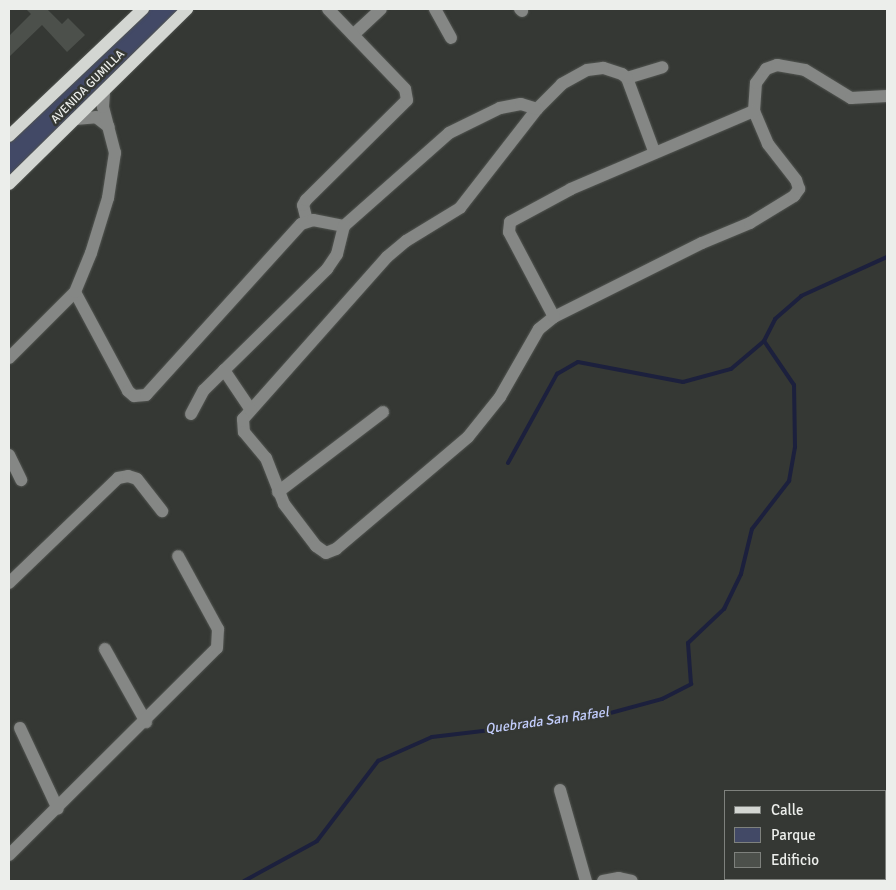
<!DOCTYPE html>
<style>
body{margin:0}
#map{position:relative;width:896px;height:890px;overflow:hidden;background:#353834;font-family:Signika,sans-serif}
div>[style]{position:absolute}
.green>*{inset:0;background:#424966}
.stream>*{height:4px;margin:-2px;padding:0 2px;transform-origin:2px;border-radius:2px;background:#1c203d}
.building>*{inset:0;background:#4c504b}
.roads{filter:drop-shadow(0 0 1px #525551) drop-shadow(0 0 1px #525551)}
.minor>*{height:12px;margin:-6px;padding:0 6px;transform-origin:6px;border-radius:6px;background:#858785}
.major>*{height:12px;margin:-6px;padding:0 6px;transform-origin:6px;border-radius:6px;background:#d3d6d2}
span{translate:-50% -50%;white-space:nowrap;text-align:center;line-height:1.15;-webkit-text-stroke:5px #353834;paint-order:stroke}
.street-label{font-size:12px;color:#eceeeb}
.water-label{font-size:14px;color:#c2cdfc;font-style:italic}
.frame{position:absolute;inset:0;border:10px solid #eceeeb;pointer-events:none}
.legend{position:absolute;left:724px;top:790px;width:162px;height:90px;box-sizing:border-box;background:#353834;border:1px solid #7e817d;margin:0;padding:6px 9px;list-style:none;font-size:15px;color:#eceeeb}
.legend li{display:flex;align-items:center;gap:10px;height:25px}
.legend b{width:25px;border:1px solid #7e817d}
</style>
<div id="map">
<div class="green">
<i style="clip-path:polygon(144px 9px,185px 9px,9px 181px,9px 138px)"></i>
</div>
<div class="stream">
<i style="left:508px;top:463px;width:102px;rotate:-61.2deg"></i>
<i style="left:557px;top:374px;width:24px;rotate:-30deg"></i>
<i style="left:578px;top:362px;width:107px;rotate:10.8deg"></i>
<i style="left:683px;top:382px;width:50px;rotate:-15.2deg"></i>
<i style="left:731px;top:369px;width:43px;rotate:-40.3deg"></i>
<i style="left:764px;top:341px;width:25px;rotate:-63deg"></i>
<i style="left:775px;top:319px;width:35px;rotate:-41deg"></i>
<i style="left:801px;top:296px;width:94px;rotate:-24.4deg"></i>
<i style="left:244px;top:881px;width:83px;rotate:-28.7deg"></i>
<i style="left:317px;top:841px;width:101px;rotate:-52.7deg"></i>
<i style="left:378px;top:761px;width:59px;rotate:-24deg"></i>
<i style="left:432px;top:737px;width:161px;rotate:-6.8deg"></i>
<i style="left:592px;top:718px;width:73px;rotate:-15.2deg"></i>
<i style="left:662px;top:699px;width:33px;rotate:-27deg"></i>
<i style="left:691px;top:684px;width:41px;rotate:-94.2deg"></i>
<i style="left:688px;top:643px;width:50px;rotate:-43.4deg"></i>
<i style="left:724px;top:609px;width:39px;rotate:-64deg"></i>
<i style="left:741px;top:574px;width:46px;rotate:-76.3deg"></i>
<i style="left:752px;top:529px;width:61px;rotate:-52.4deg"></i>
<i style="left:789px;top:481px;width:35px;rotate:-80deg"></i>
<i style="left:795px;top:447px;width:62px;rotate:-90.9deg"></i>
<i style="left:794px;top:385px;width:53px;rotate:-124.3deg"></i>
</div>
<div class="building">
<i style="clip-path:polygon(26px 9px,47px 9px,62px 24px,68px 18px,85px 35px,67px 52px,42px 25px,9px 57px,9px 36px,31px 14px)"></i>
</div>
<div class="roads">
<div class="minor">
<i style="left:435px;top:9px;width:33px;rotate:61deg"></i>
<i style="left:520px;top:9px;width:3px;rotate:45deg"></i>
<i style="left:353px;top:35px;width:38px;rotate:-43deg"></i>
<i style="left:627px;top:78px;width:37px;rotate:-17deg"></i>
<i style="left:75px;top:119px;width:21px;rotate:-5deg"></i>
<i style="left:96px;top:117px;width:16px;rotate:38deg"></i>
<i style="left:654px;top:151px;width:78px;rotate:-110.3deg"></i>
<i style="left:627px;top:78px;width:6px;rotate:-141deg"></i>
<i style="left:622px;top:74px;width:20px;rotate:-162deg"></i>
<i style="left:603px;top:68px;width:16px;rotate:173deg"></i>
<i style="left:587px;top:70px;width:29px;rotate:151deg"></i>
<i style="left:562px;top:84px;width:35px;rotate:135deg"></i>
<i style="left:537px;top:109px;width:125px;rotate:127.9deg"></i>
<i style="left:460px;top:208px;width:63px;rotate:148.6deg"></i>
<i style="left:406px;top:241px;width:25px;rotate:140deg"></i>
<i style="left:387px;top:257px;width:217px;rotate:131.6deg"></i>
<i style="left:243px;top:419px;width:13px;rotate:86deg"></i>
<i style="left:244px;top:432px;width:34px;rotate:50deg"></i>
<i style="left:266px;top:458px;width:49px;rotate:68.6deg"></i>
<i style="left:284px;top:504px;width:53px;rotate:52.7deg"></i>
<i style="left:316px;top:546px;width:12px;rotate:35deg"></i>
<i style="left:326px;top:553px;width:11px;rotate:-22deg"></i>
<i style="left:336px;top:549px;width:173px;rotate:-40.3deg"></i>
<i style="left:468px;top:437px;width:51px;rotate:-51.3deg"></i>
<i style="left:500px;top:397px;width:78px;rotate:-60.2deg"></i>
<i style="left:539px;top:329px;width:19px;rotate:-39deg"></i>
<i style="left:554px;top:317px;width:165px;rotate:-26.6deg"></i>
<i style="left:702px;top:243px;width:52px;rotate:-22.6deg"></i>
<i style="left:750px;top:223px;width:52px;rotate:-31.5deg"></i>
<i style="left:794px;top:196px;width:9px;rotate:-54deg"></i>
<i style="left:799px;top:189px;width:9px;rotate:-108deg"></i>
<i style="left:796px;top:180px;width:46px;rotate:-127.9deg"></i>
<i style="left:768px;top:144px;width:36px;rotate:-113deg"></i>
<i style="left:754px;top:111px;width:28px;rotate:-86deg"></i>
<i style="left:756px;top:83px;width:17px;rotate:-54deg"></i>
<i style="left:766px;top:69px;width:12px;rotate:-20deg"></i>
<i style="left:777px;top:65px;width:28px;rotate:10deg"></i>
<i style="left:805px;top:70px;width:54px;rotate:31.3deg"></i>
<i style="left:851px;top:98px;width:36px;rotate:-3deg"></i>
<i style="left:307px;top:221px;width:16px;rotate:-104deg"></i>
<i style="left:303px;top:205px;width:6px;rotate:-59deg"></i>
<i style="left:306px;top:200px;width:142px;rotate:-44.7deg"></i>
<i style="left:407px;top:100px;width:11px;rotate:-100deg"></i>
<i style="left:405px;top:89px;width:111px;rotate:-133.9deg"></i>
<i style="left:75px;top:292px;width:112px;rotate:61.8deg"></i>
<i style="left:128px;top:391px;width:8px;rotate:40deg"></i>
<i style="left:134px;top:396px;width:12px;rotate:-5deg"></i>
<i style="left:146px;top:395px;width:231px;rotate:-47.8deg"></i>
<i style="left:301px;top:224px;width:13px;rotate:-18deg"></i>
<i style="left:313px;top:220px;width:32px;rotate:11deg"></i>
<i style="left:344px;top:226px;width:140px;rotate:-41.5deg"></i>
<i style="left:449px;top:133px;width:57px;rotate:-26.1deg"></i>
<i style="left:500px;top:108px;width:21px;rotate:-11deg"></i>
<i style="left:521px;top:104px;width:17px;rotate:17deg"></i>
<i style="left:554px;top:317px;width:96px;rotate:-117.9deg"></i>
<i style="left:509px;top:232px;width:10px;rotate:-84deg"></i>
<i style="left:510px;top:222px;width:69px;rotate:-28.4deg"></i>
<i style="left:571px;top:189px;width:199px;rotate:-23.1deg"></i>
<i style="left:9px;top:358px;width:93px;rotate:-45deg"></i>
<i style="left:75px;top:292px;width:42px;rotate:-67.7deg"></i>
<i style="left:91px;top:253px;width:58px;rotate:-72.8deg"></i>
<i style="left:108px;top:198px;width:46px;rotate:-81.2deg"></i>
<i style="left:115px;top:153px;width:48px;rotate:-104.6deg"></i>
<i style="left:103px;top:107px;width:16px;rotate:-86deg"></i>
<i style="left:224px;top:370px;width:48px;rotate:56deg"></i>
<i style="left:191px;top:414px;width:27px;rotate:-62deg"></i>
<i style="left:204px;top:390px;width:173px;rotate:-44.5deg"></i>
<i style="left:327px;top:269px;width:18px;rotate:-56deg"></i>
<i style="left:337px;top:254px;width:29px;rotate:-76deg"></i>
<i style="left:9px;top:455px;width:28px;rotate:64deg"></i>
<i style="left:278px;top:492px;width:132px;rotate:-37.3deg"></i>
<i style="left:9px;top:583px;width:151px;rotate:-43.9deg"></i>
<i style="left:118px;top:478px;width:10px;rotate:-11deg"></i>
<i style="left:128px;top:476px;width:9px;rotate:18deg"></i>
<i style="left:137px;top:479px;width:41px;rotate:52deg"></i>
<i style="left:105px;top:649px;width:84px;rotate:60.7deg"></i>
<i style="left:20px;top:728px;width:89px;rotate:64.9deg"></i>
<i style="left:560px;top:790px;width:95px;rotate:74.1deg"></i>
<i style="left:9px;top:855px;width:293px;rotate:-44.9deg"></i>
<i style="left:217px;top:648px;width:19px;rotate:-87deg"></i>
<i style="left:218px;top:629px;width:83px;rotate:-118.7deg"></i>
<i style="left:603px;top:881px;width:16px;rotate:-11deg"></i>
<i style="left:619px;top:878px;width:13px;rotate:13deg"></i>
</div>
<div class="major">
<i style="left:9px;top:136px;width:185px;rotate:-43.5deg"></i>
<i style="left:9px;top:184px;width:250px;rotate:-44.5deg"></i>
</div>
</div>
<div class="street-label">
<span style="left:88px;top:87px;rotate:-45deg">AVENIDA GUMILLA</span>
</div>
<div class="water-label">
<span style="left:547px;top:721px;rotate:-8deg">Quebrada San Rafael</span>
</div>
<div class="frame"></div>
<ul class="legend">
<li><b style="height:6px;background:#d3d6d2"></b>Calle</li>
<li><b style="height:14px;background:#424966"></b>Parque</li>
<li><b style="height:14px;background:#4c504b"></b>Edificio</li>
</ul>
</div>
